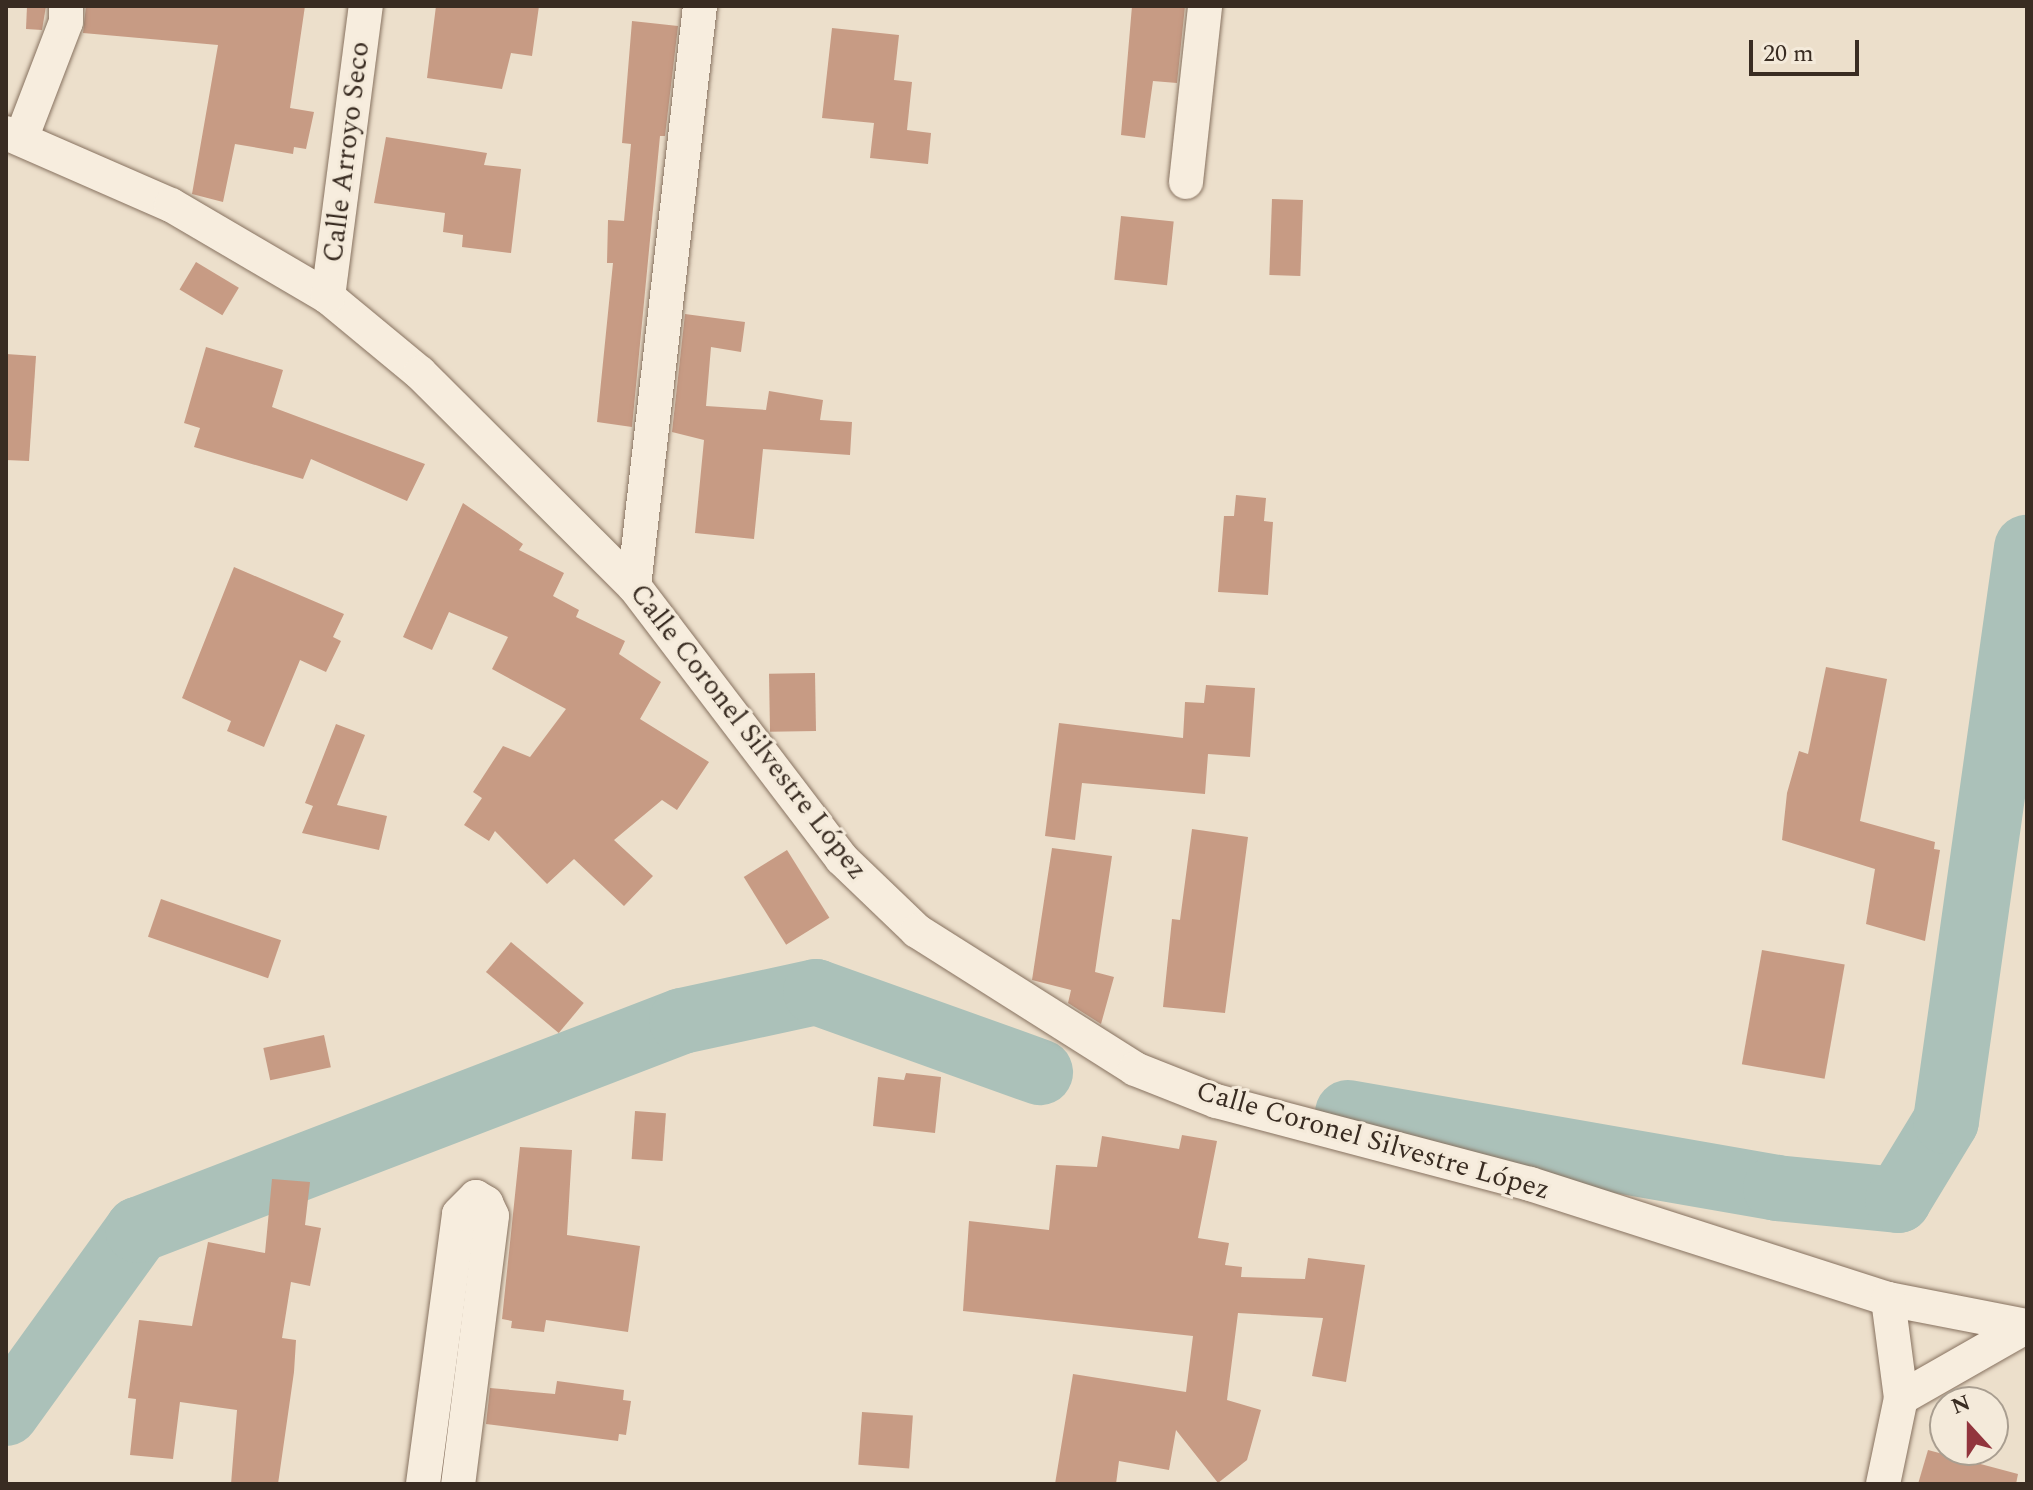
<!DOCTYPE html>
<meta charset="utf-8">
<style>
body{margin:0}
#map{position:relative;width:2033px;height:1490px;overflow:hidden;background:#ecdfcb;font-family:Spectral,serif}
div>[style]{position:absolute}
.river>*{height:66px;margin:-33px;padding:0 33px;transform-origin:33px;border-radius:33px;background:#abc1b9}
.building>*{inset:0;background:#c79b84;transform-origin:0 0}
.roads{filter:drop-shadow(0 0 2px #877260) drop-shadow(0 0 2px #877260)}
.street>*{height:34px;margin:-17px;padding:0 17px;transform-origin:17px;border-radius:17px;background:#f7edde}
span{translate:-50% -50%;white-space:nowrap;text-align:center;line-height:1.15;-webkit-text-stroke:6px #f4eada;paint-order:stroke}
.street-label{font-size:28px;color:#392c22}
.frame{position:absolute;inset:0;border:8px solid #392c22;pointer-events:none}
.north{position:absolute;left:1929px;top:1386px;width:80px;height:80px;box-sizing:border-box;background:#f4eada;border:2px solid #a99e90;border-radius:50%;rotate:339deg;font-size:22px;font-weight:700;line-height:32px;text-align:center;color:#392c22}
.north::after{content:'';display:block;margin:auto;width:28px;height:36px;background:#92353d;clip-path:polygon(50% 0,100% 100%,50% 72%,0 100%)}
.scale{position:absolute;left:1749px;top:40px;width:110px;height:36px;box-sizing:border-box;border:4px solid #392c22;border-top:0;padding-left:10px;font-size:24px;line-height:28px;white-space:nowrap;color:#392c22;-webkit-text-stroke:6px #f4eada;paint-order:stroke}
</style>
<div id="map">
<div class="river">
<i style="left:1348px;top:1113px;width:435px;rotate:9.9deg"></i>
<i style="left:1776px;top:1188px;width:123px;rotate:5.6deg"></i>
<i style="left:1898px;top:1200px;width:92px;rotate:-58.7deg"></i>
<i style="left:1946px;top:1121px;width:579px;rotate:-81.95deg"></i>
<i style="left:6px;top:1413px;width:226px;rotate:-54.2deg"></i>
<i style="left:138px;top:1230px;width:583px;rotate:-21.02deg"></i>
<i style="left:682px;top:1021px;width:137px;rotate:-12.2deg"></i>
<i style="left:816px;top:992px;width:238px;rotate:19.7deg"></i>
</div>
<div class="building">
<i style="clip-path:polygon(27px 6px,46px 6px,42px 30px,26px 29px)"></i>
<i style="clip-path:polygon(86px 6px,305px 6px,290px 108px,314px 112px,306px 149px,294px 147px,293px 154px,235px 144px,223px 202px,192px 194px,218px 45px,83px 33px)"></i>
<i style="clip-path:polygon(436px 6px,539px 6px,532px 56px,511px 53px,502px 89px,427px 78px)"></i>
<i style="clip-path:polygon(1132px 6px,1185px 6px,1177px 83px,1153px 81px,1145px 138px,1121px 135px)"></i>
<i style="clip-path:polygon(632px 21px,678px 26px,665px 136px,660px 136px,632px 427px,597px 422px,613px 263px,607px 263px,608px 220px,624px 221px,631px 144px,622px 143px)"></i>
<i style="clip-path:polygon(832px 28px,899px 35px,894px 80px,912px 82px,907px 130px,931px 133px,928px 164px,870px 158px,874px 123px,822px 118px)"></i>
<i style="clip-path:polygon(386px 137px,487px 153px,484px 165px,521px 169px,511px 253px,462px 247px,463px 235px,443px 232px,445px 213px,374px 203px)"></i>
<i style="left:1272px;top:199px;width:31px;height:76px;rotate:2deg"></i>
<i style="left:1121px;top:216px;width:53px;height:64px;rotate:6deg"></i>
<i style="left:196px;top:262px;width:50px;height:32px;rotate:31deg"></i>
<i style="clip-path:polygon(685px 314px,745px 322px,741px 352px,711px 347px,706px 406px,766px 410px,769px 391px,823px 400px,820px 420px,852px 422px,850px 455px,763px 449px,754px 539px,695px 533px,704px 440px,672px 432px)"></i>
<i style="clip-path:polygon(206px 347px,283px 370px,272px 407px,425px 464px,407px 501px,311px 459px,303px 479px,194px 447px,200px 428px,184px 423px)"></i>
<i style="clip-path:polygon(6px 354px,36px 356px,29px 461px,6px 460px)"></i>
<i style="clip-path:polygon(1236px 495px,1266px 498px,1264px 521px,1273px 522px,1268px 595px,1218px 592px,1224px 516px,1234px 516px)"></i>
<i style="clip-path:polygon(463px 503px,523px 544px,519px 550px,564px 573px,553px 596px,579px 610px,576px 617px,625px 641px,619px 654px,661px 682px,640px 719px,709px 762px,677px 810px,662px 800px,614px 840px,653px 876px,624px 906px,574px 859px,547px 884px,495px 831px,489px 841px,464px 825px,482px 798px,473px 792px,503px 746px,530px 757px,566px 709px,492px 669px,508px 637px,449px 612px,432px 650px,403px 637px)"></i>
<i style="clip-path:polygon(234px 567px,344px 614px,333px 637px,341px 641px,326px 672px,300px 660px,264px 747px,227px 731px,231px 721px,182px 698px)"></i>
<i style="clip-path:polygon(1826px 667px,1887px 679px,1860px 821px,1935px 842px,1934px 849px,1940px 850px,1925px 941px,1866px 924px,1875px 869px,1782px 840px,1787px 793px,1799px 751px,1808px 754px)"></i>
<i style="left:815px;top:673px;width:58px;height:46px;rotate:89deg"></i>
<i style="clip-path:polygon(1206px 685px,1255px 688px,1250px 757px,1208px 754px,1205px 794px,1082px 783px,1075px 840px,1045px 836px,1059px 723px,1183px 738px,1185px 702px,1204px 703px)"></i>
<i style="clip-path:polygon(336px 724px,365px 735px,337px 805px,387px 816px,379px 850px,302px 833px,313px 806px,305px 803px)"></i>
<i style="clip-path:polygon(1192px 829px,1248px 837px,1225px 1013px,1163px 1007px,1172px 919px,1180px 920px)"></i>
<i style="clip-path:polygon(1052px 848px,1112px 856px,1095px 972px,1114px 977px,1101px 1024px,1068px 1003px,1071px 990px,1032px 980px)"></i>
<i style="left:787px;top:850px;width:80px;height:51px;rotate:58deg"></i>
<i style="left:161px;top:899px;width:127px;height:40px;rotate:19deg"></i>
<i style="left:511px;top:942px;width:95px;height:39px;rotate:40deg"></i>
<i style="left:1762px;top:950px;width:84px;height:116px;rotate:10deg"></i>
<i style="left:324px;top:1035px;width:33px;height:62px;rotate:78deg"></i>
<i style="clip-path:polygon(906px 1073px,941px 1077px,935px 1133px,873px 1126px,878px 1077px,904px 1080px)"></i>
<i style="left:635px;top:1111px;width:31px;height:48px;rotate:4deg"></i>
<i style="clip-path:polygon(1182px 1135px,1217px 1141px,1198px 1238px,1229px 1243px,1225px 1265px,1242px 1267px,1241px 1277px,1305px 1279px,1308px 1258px,1365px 1265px,1346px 1382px,1312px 1376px,1323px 1318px,1238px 1313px,1227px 1400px,1261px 1410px,1247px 1460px,1218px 1483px,1176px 1430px,1169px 1470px,1119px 1461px,1116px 1484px,1055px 1484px,1073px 1374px,1186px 1392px,1193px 1336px,963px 1311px,969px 1221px,1049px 1230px,1056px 1165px,1097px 1167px,1102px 1136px,1179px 1149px)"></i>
<i style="clip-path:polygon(520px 1147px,572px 1150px,567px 1235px,640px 1246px,628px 1332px,546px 1320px,544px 1332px,511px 1328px,512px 1321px,502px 1319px)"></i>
<i style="clip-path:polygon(272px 1179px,310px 1182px,305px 1225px,321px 1228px,310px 1286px,291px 1282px,282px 1338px,296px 1340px,294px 1372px,278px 1484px,231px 1484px,237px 1410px,180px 1402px,173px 1459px,130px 1455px,136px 1399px,128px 1398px,139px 1320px,192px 1326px,208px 1242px,265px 1253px)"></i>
<i style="clip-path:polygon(557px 1381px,624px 1390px,623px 1400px,631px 1401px,626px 1435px,619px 1434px,618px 1441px,486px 1424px,490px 1388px,555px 1394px)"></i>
<i style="left:862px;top:1412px;width:51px;height:53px;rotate:4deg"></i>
<i style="clip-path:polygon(1928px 1450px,2018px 1474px,2016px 1484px,1918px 1484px)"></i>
</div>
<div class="roads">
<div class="street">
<i style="left:6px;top:133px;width:180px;rotate:23.6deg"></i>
<i style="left:171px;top:205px;width:182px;rotate:30.4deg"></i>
<i style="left:328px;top:297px;width:119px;rotate:39.6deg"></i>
<i style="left:420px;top:373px;width:302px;rotate:44.9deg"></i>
<i style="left:634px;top:586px;width:343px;rotate:52.7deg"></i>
<i style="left:842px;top:859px;width:104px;rotate:43.8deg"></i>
<i style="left:917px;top:931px;width:258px;rotate:32.3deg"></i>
<i style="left:1135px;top:1069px;width:87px;rotate:21.6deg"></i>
<i style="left:1216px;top:1101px;width:325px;rotate:14.8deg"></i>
<i style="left:1530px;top:1184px;width:376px;rotate:17.8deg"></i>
<i style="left:1888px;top:1299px;width:142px;rotate:11deg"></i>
<i style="left:21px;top:139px;width:125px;rotate:-69deg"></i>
<i style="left:66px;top:22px;width:16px;rotate:-90deg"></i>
<i style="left:1186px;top:182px;width:177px;rotate:-83.8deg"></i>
<i style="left:328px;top:297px;width:293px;rotate:-82.6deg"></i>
<i style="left:634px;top:586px;width:584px;rotate:-83.51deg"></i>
<i style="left:1901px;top:1398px;width:145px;rotate:-29.7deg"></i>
<i style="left:423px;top:1484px;width:272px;rotate:-82.4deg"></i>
<i style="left:459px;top:1214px;width:24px;rotate:-45deg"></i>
<i style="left:476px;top:1197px;width:12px;rotate:31deg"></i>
<i style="left:486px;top:1203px;width:14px;rotate:65deg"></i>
<i style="left:492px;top:1216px;width:270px;rotate:97.2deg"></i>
<i style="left:1883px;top:1484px;width:88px;rotate:-78.2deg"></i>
<i style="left:1901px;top:1398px;width:100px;rotate:-97.5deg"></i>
</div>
</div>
<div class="street-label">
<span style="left:347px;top:152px;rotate:-83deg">Calle Arroyo Seco</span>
<span style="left:748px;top:732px;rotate:52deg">Calle Coronel Silvestre López</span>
<span style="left:1373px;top:1141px;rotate:16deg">Calle Coronel Silvestre López</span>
</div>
<div class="frame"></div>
<div class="north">N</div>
<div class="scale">20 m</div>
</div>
